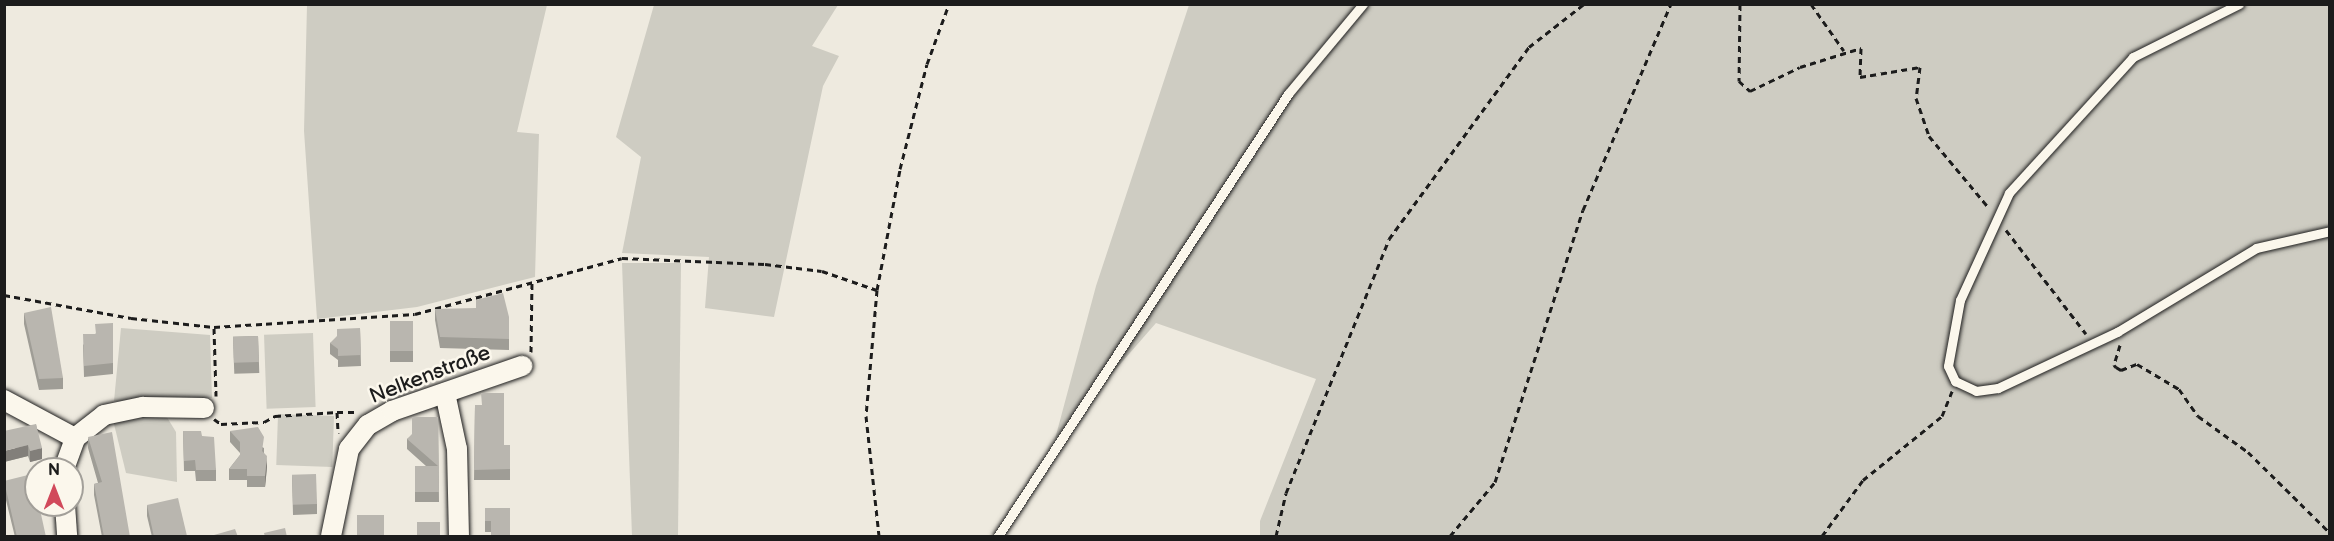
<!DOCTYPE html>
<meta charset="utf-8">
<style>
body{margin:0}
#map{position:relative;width:2334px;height:541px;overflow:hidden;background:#eeeadf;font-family:"Balsamiq Sans",sans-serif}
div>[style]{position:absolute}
.green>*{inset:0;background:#ceccc2;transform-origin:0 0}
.path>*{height:3px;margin-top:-1.5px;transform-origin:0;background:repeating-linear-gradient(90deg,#1c1c1c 0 6px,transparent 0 10.5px)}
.roads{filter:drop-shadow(0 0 2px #1c1c1c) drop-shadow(0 0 2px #1c1c1c)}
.lane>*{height:9px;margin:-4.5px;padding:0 4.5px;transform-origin:4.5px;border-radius:4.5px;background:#fbf7ec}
.street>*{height:20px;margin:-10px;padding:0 10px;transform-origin:10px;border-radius:10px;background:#fbf7ec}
.wall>*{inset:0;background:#9f9d96;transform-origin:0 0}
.shaded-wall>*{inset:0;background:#827f7a}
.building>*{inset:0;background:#b9b6af;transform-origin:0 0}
span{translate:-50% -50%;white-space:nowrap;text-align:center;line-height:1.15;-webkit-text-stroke:5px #fbf7ec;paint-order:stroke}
.street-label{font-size:21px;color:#1c1c1c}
.frame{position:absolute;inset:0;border:6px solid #1c1c1c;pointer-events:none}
.north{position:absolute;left:24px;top:457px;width:60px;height:60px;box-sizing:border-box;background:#fbf7ec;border:2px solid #a29f99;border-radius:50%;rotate:0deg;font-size:16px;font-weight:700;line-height:24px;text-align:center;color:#1c1c1c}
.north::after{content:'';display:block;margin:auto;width:21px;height:27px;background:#d1495b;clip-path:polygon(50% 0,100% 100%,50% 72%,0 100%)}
</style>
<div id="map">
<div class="green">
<i style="clip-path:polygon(307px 5px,547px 5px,517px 132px,539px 134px,535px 277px,417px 307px,317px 319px,304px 131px)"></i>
<i style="clip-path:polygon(654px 5px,838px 5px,812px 46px,839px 56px,823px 86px,774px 317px,705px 308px,709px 257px,622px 253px,641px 157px,616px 137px)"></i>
<i style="clip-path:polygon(1189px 5px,2329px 5px,2329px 536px,1260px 536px,1260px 521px,1316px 379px,1156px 323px,1055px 439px,1096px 286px)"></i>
<i style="clip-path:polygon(622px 263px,681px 263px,678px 536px,632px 536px)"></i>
<i style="clip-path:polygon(121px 328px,210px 335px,212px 398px,114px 401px)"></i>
<i style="left:313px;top:333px;width:74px;height:49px;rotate:88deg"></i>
<i style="clip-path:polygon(165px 414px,176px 432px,177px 482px,126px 473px,113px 420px)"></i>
<i style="left:334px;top:416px;width:51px;height:56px;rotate:92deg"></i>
</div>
<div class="path">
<i style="left:1740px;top:4px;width:77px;rotate:90.7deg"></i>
<i style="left:1739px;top:81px;width:15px;rotate:42deg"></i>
<i style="left:1750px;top:91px;width:55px;rotate:-25.6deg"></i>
<i style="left:1800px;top:67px;width:64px;rotate:-17.3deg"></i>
<i style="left:1861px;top:48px;width:29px;rotate:92deg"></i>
<i style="left:1860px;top:77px;width:61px;rotate:-9.5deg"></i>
<i style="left:1920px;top:67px;width:31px;rotate:97deg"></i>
<i style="left:1916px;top:98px;width:40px;rotate:71.1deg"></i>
<i style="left:1929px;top:136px;width:94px;rotate:50.2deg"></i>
<i style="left:1811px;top:4px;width:57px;rotate:54.9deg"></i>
<i style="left:2006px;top:230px;width:131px;rotate:52.4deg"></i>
<i style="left:877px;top:290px;width:123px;rotate:-79.2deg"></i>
<i style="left:900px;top:169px;width:108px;rotate:-75.6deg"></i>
<i style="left:927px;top:64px;width:64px;rotate:-69.9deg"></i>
<i style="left:4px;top:295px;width:129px;rotate:10.3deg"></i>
<i style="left:131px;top:318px;width:83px;rotate:6.2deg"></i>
<i style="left:214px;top:327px;width:201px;rotate:-3.7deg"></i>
<i style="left:415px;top:314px;width:214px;rotate:-15.1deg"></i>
<i style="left:622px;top:258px;width:143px;rotate:2.4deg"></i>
<i style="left:765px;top:264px;width:57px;rotate:7deg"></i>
<i style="left:822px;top:271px;width:58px;rotate:19.1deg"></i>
<i style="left:877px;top:290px;width:126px;rotate:95deg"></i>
<i style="left:866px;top:416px;width:121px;rotate:83.8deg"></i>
<i style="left:214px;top:328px;width:68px;rotate:88.3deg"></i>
<i style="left:2120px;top:345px;width:21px;rotate:107deg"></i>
<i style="left:2114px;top:365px;width:3px;rotate:45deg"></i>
<i style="left:2116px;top:367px;width:6px;rotate:31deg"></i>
<i style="left:2121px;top:370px;width:17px;rotate:-21deg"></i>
<i style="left:2137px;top:364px;width:49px;rotate:30.8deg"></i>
<i style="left:2179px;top:389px;width:33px;rotate:55deg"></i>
<i style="left:2198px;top:416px;width:62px;rotate:35.8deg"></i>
<i style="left:2248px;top:452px;width:115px;rotate:44.6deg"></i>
<i style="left:531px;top:352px;width:69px;rotate:-89.2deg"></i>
<i style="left:337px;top:412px;width:20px"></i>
<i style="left:214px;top:419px;width:9px;rotate:36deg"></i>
<i style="left:221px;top:424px;width:43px;rotate:-2.7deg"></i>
<i style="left:264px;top:422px;width:13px;rotate:-29deg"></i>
<i style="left:275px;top:416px;width:62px;rotate:-3.7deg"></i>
<i style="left:337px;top:412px;width:21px;rotate:87deg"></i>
<i style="left:1276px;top:536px;width:44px;rotate:-76.9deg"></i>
<i style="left:1286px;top:493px;width:274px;rotate:-67.9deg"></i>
<i style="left:1389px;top:239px;width:238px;rotate:-53.9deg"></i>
<i style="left:1529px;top:47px;width:70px;rotate:-38deg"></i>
<i style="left:1450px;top:536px;width:70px;rotate:-50.2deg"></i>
<i style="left:1495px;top:482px;width:286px;rotate:-72.1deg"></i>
<i style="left:1583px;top:210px;width:224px;rotate:-66.9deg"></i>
<i style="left:1822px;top:536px;width:69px;rotate:-53.8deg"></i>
<i style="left:1863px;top:480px;width:102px;rotate:-39deg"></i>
<i style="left:1942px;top:416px;width:27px;rotate:-68deg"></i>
</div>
<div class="roads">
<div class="lane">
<i style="left:2239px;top:4px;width:119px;rotate:153.4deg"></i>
<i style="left:2133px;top:57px;width:184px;rotate:132.4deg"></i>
<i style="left:2009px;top:193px;width:118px;rotate:114.6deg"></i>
<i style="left:1960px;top:300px;width:67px;rotate:100.3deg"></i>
<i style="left:1948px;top:366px;width:17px;rotate:65deg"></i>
<i style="left:1955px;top:381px;width:23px;rotate:25deg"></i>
<i style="left:1976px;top:391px;width:22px;rotate:-8deg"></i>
<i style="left:1998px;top:388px;width:132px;rotate:-25.2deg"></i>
<i style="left:2117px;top:332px;width:162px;rotate:-31.1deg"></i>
<i style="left:2256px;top:248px;width:76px;rotate:-12.9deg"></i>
<i style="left:998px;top:536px;width:529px;rotate:-56.73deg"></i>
<i style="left:1288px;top:94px;width:117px;rotate:-50.2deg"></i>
</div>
<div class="street">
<i style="left:445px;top:393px;width:57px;rotate:77.9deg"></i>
<i style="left:457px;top:449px;width:87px;rotate:88.7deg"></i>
<i style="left:4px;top:400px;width:81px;rotate:28.2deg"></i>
<i style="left:64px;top:469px;width:33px;rotate:-70deg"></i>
<i style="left:75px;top:438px;width:37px;rotate:-38deg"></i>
<i style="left:104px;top:415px;width:40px;rotate:-12deg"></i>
<i style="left:143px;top:407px;width:61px;rotate:0.9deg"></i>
<i style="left:65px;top:505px;width:31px;rotate:86deg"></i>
<i style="left:331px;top:536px;width:89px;rotate:-78.3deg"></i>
<i style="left:349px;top:449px;width:31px;rotate:-52deg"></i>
<i style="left:368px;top:425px;width:28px;rotate:-30deg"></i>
<i style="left:392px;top:411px;width:138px;rotate:-19.1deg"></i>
</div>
</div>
<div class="wall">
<i style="clip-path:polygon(435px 309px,509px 317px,509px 350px,440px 348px,435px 320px)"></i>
<i style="clip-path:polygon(24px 313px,63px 378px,63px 389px,39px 390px,24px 324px)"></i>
<i style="left:390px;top:321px;width:23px;height:41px"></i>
<i style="clip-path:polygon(113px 323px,113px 374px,84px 377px,83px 345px,95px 334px)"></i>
<i style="clip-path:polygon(360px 328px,361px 366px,338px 367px,338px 360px,330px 354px,330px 343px)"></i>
<i style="left:258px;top:336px;width:37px;height:25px;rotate:88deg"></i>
<i style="clip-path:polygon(475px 405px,504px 445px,510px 445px,510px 480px,474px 480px)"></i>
<i style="clip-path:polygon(438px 417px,439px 502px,415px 502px,415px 466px,426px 466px,407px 449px,407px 439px)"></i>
<i style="clip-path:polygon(36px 424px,42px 459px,30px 462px,28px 456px,4px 462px)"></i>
<i style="clip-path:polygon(183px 431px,202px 436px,216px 470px,216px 481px,196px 481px,195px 471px,184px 471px)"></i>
<i style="clip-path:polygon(230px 431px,264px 448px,264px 453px,267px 467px,265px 487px,247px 487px,247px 480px,229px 480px,229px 469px,240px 455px,240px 453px,230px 442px)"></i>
<i style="clip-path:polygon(88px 437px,130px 537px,102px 537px,94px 495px,94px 484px,98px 483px,88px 448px)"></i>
<i style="clip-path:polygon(292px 475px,317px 504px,317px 514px,293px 515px)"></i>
<i style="clip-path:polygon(4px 481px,46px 537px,15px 537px,4px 492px)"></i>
<i style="clip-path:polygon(147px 505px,187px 537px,152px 537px,147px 516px)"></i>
<i style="clip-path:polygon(485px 508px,510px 508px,491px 532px,485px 532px)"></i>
</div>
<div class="shaded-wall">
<i style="clip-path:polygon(28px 445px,28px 456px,4px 462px,4px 451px)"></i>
<i style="clip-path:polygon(42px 448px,42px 459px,30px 462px,30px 451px)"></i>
<i style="clip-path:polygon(267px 456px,267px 467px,265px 487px,265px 476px)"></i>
</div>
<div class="building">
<i style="clip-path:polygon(503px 293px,509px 317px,509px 339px,440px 337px,435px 309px,476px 308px,476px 300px)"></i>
<i style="clip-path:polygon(51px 307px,63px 378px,39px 379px,24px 313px)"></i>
<i style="left:390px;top:321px;width:23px;height:30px"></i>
<i style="clip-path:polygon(113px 323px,113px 363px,84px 366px,83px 334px,96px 334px,95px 324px)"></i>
<i style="clip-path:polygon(360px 328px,361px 355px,338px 356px,338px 349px,330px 343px,337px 336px,337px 329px)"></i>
<i style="left:258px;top:336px;width:26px;height:25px;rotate:88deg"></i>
<i style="clip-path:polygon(481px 393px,504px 393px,504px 445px,510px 445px,510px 469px,474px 470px,475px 405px,482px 405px)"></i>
<i style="clip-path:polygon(412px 417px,438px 417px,439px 492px,415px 492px,415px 466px,438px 466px,407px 439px,412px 434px)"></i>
<i style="clip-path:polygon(36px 424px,42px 448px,30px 451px,28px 445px,4px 451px,4px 431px)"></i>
<i style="clip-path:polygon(258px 427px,264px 437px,262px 451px,267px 456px,265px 476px,247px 476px,247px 469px,229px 469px,240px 455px,240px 442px,230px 431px)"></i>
<i style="clip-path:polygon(183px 431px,201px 431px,202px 436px,214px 437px,216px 470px,196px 470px,195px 460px,184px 461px)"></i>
<i style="clip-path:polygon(112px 432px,130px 537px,104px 537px,94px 484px,102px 482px,88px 437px)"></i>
<i style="clip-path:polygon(32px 474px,36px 492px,36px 505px,39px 505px,46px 537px,17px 537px,4px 481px)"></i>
<i style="left:316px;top:474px;width:30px;height:24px;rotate:88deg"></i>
<i style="clip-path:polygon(178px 498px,187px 536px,154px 537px,147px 505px)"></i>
<i style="clip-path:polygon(485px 508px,510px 508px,510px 537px,491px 537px,491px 521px,485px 521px)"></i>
<i style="left:357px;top:515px;width:27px;height:22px"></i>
<i style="left:417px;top:522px;width:23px;height:15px"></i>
<i style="clip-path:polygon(285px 528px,287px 537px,265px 537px,264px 533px)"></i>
<i style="clip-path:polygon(235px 529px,238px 537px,207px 537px)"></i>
</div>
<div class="street-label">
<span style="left:430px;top:375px;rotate:-21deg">Nelkenstraße</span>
</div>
<div class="frame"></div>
<div class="north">N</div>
</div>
